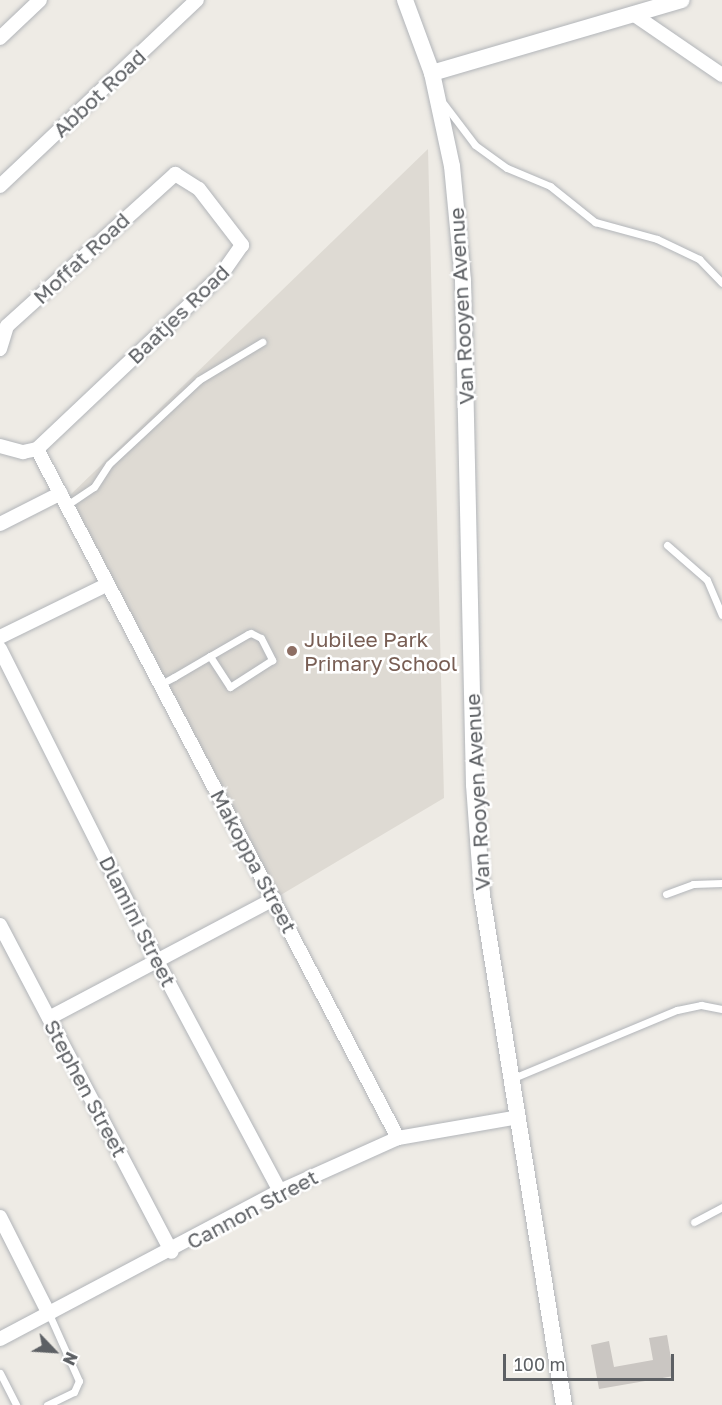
<!DOCTYPE html>
<style>
body{margin:0}
#map{position:relative;width:722px;height:1405px;overflow:hidden;background:#eeebe5;font-family:"Golos Text",sans-serif}
div>[style]{position:absolute}
.education>*{inset:0;background:#dedad3}
.building>*{inset:0;background:#cac6c2}
.roads{filter:drop-shadow(0 0 2px #b2b5b9) drop-shadow(0 0 2px #b2b5b9)}
.service>*{height:7px;margin:-3.5px;padding:0 3.5px;transform-origin:3.5px;border-radius:3.5px;background:#fff}
.minor>*{height:14px;margin:-7px;padding:0 7px;transform-origin:7px;border-radius:7px;background:#fff}
.tertiary>*{height:16px;margin:-8px;padding:0 8px;transform-origin:8px;border-radius:8px;background:#fff}
.dots>*{width:16px;height:16px;translate:-50% -50%;box-sizing:border-box;border:3px solid #fff;border-radius:50%}
span{translate:-50% -50%;white-space:nowrap;text-align:center;line-height:1.15;-webkit-text-stroke:5px #fff;paint-order:stroke}
.street-label{font-size:21px;color:#5d6064}
.education-label{font-size:21px;color:#785e54}
.left{translate:0 -50%;text-align:left}
.north{position:absolute;left:24px;top:1321px;width:60px;height:60px;-webkit-text-stroke:4px #fff;paint-order:stroke;rotate:115deg;font-size:16px;font-weight:700;line-height:24px;text-align:center;color:#5d6064}
.north::after{content:'';display:block;margin:auto;width:21px;height:27px;background:#5d6064;clip-path:polygon(50% 0,100% 100%,50% 72%,0 100%)}
.scale{position:absolute;left:503px;top:1354px;width:171px;height:27px;box-sizing:border-box;border:3px solid #5d6064;border-top:0;padding-left:8px;font-size:18px;line-height:21px;white-space:nowrap;color:#5d6064;-webkit-text-stroke:4px #fff;paint-order:stroke}
</style>
<div id="map">
<div class="education">
<i style="clip-path:polygon(428px 149px,444px 798px,274px 899px,65px 500px)"></i>
</div>
<div class="building">
<i style="clip-path:polygon(667px 1335px,674px 1376px,599px 1389px,591px 1345px,609px 1341px,614px 1367px,653px 1360px,649px 1338px)"></i>
</div>
<div class="roads">
<div class="service">
<i style="left:444px;top:104px;width:51px;rotate:52.9deg"></i>
<i style="left:475px;top:145px;width:39px;rotate:36deg"></i>
<i style="left:507px;top:168px;width:47px;rotate:22.7deg"></i>
<i style="left:550px;top:186px;width:58px;rotate:38.7deg"></i>
<i style="left:595px;top:222px;width:64px;rotate:15.3deg"></i>
<i style="left:657px;top:239px;width:47px;rotate:25.5deg"></i>
<i style="left:699px;top:259px;width:33px;rotate:46deg"></i>
<i style="left:67px;top:505px;width:32px;rotate:-34deg"></i>
<i style="left:94px;top:487px;width:27px;rotate:-57deg"></i>
<i style="left:109px;top:464px;width:123px;rotate:-43deg"></i>
<i style="left:199px;top:380px;width:74px;rotate:-31.1deg"></i>
<i style="left:667px;top:545px;width:53px;rotate:41.2deg"></i>
<i style="left:707px;top:580px;width:38px;rotate:67deg"></i>
<i style="left:161px;top:684px;width:15px;rotate:-28deg"></i>
<i style="left:174px;top:677px;width:42px;rotate:-30.3deg"></i>
<i style="left:210px;top:656px;width:44px;rotate:-30.1deg"></i>
<i style="left:248px;top:634px;width:3px;rotate:-18deg"></i>
<i style="left:251px;top:633px;width:11px;rotate:27deg"></i>
<i style="left:261px;top:638px;width:25px;rotate:63deg"></i>
<i style="left:272px;top:660px;width:50px;rotate:147.3deg"></i>
<i style="left:230px;top:687px;width:37px;rotate:-123deg"></i>
<i style="left:666px;top:894px;width:29px;rotate:-20deg"></i>
<i style="left:693px;top:884px;width:29px;rotate:-2deg"></i>
<i style="left:511px;top:1079px;width:180px;rotate:-22.6deg"></i>
<i style="left:677px;top:1010px;width:25px;rotate:-12deg"></i>
<i style="left:701px;top:1005px;width:21px;rotate:11deg"></i>
<i style="left:694px;top:1222px;width:32px;rotate:-28deg"></i>
<i style="left:0;top:1373px;width:36px;rotate:63deg"></i>
<i style="left:47px;top:1405px;width:30px;rotate:-26deg"></i>
<i style="left:74px;top:1392px;width:12px;rotate:-66deg"></i>
<i style="left:79px;top:1381px;width:73px;rotate:-114.1deg"></i>
</div>
<div class="minor">
<i style="left:633px;top:14px;width:108px;rotate:34.4deg"></i>
<i style="left:0;top:38px;width:55px;rotate:-43.5deg"></i>
<i style="left:0;top:186px;width:271px;rotate:-43.4deg"></i>
<i style="left:0;top:349px;width:24px;rotate:-73deg"></i>
<i style="left:7px;top:326px;width:227px;rotate:-42.1deg"></i>
<i style="left:175px;top:174px;width:28px;rotate:32deg"></i>
<i style="left:199px;top:189px;width:71px;rotate:52.5deg"></i>
<i style="left:242px;top:245px;width:38px;rotate:125deg"></i>
<i style="left:220px;top:276px;width:252px;rotate:136.6deg"></i>
<i style="left:0;top:446px;width:24px;rotate:15deg"></i>
<i style="left:23px;top:452px;width:14px;rotate:-12deg"></i>
<i style="left:37px;top:449px;width:778px;rotate:62.35deg"></i>
<i style="left:0;top:524px;width:68px;rotate:-26.9deg"></i>
<i style="left:0;top:637px;width:120px;rotate:-26.1deg"></i>
<i style="left:0;top:649px;width:349px;rotate:63.3deg"></i>
<i style="left:157px;top:961px;width:261px;rotate:61.9deg"></i>
<i style="left:0;top:925px;width:369px;rotate:62.3deg"></i>
<i style="left:49px;top:1018px;width:255px;rotate:-27.9deg"></i>
<i style="left:0;top:1217px;width:109px;rotate:63.2deg"></i>
<i style="left:0;top:1339px;width:317px;rotate:-27.9deg"></i>
<i style="left:280px;top:1191px;width:129px;rotate:-24.2deg"></i>
<i style="left:398px;top:1138px;width:122px;rotate:-9.9deg"></i>
</div>
<div class="tertiary">
<i style="left:405px;top:0;width:78px;rotate:69.7deg"></i>
<i style="left:432px;top:73px;width:95px;rotate:77.9deg"></i>
<i style="left:452px;top:166px;width:116px;rotate:84.5deg"></i>
<i style="left:463px;top:281px;width:504px;rotate:88.75deg"></i>
<i style="left:474px;top:785px;width:110px;rotate:85.8deg"></i>
<i style="left:482px;top:895px;width:517px;rotate:80.87deg"></i>
<i style="left:432px;top:73px;width:260px;rotate:-16.3deg"></i>
</div>
</div>
<div class="dots">
<i style="left:292px;top:651px;background:#8d6e63"></i>
</div>
<div class="street-label">
<span style="left:99px;top:93px;rotate:-43deg">Abbot Road</span>
<span style="left:81px;top:258px;rotate:-43deg">Moffat Road</span>
<span style="left:461px;top:306px;rotate:-93deg">Van Rooyen Avenue</span>
<span style="left:178px;top:314px;rotate:-44deg">Baatjes Road</span>
<span style="left:477px;top:792px;rotate:-93deg">Van Rooyen Avenue</span>
<span style="left:254px;top:861px;rotate:62deg">Makoppa Street</span>
<span style="left:138px;top:921px;rotate:63deg">Dlamini Street</span>
<span style="left:86px;top:1088px;rotate:62deg">Stephen Street</span>
<span style="left:252px;top:1209px;rotate:-28deg">Cannon Street</span>
</div>
<div class="education-label">
<span class="left" style="left:304px;top:651px">Jubilee Park<br>Primary School</span>
</div>
<div class="north">N</div>
<div class="scale">100 m</div>
</div>
